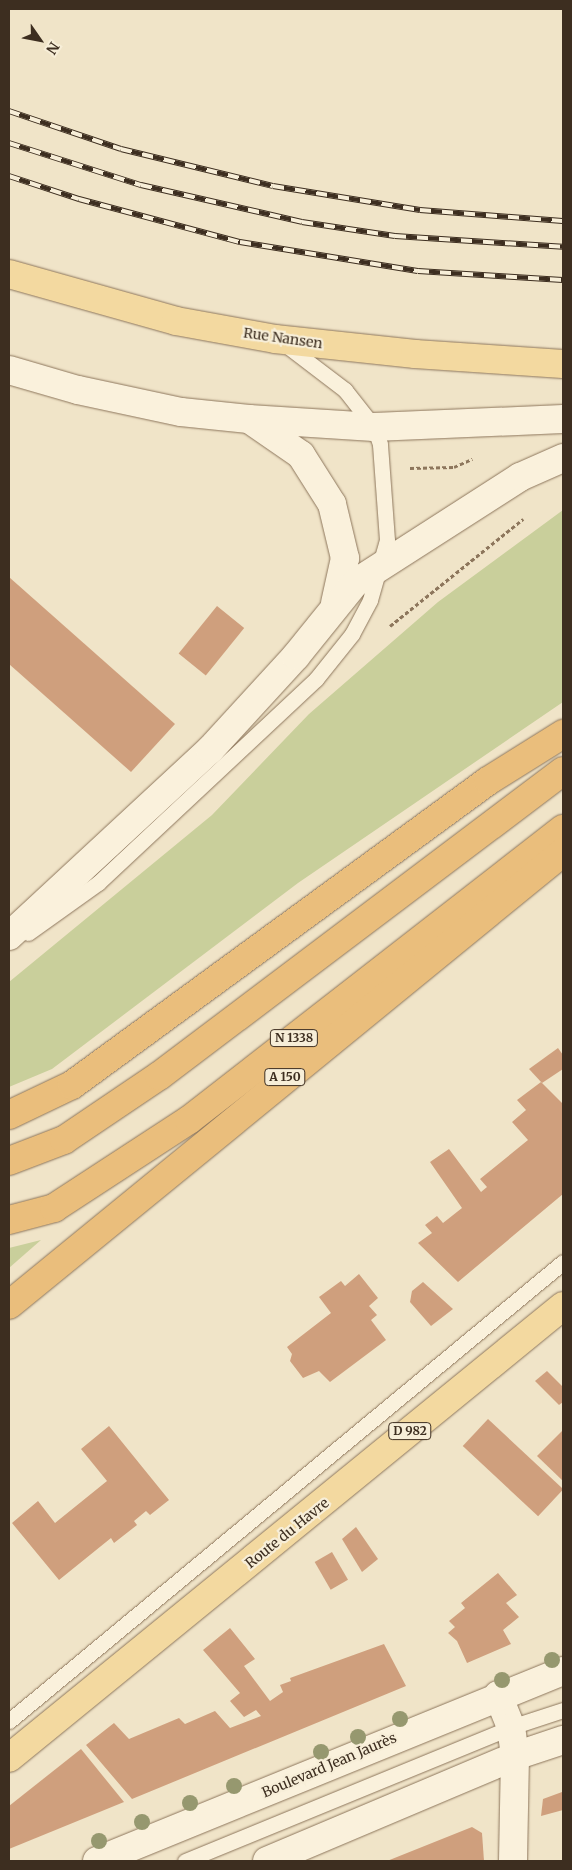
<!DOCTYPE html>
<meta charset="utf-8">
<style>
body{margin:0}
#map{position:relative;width:572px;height:1870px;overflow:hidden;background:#f0e4c8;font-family:Merriweather,serif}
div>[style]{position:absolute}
.green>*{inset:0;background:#c9cf9b}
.building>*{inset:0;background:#cf9f7d;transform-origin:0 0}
.path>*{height:3px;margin-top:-1.5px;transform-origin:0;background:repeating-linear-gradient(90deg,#8d765c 0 4px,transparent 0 6.5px)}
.roads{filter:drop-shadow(0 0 1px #8d765c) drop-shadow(0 0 1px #8d765c)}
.service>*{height:15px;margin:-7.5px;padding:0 7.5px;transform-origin:7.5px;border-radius:7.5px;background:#faf1dc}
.minor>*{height:28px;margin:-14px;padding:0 14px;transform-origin:14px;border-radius:14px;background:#faf1dc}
.secondary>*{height:28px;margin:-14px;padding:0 14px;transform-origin:14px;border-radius:14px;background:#faf1dc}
.primary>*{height:28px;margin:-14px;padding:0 14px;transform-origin:14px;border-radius:14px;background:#f3d9a0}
.trunk>*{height:28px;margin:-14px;padding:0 14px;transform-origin:14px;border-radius:14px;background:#eabe7c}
.rail>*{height:5.5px;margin-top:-2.75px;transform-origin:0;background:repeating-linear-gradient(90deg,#f7eed8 0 11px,#3d2e20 0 22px);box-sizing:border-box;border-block:1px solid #3d2e20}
.trees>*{width:16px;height:16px;margin:-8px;border-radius:50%;background:#96986f}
span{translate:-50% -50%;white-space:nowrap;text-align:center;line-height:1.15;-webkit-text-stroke:4.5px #f7eed8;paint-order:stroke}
.shield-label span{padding:1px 4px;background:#f7eed8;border:1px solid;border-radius:4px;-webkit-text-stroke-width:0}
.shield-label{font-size:12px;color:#3d2e20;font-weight:700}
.street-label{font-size:14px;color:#3d2e20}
.frame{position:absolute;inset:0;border:10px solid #3d2e20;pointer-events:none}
.north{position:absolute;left:15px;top:15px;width:50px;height:50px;-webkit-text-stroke:4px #f7eed8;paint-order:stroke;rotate:123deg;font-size:14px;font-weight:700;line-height:20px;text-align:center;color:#3d2e20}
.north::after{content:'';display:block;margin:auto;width:18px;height:22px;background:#3d2e20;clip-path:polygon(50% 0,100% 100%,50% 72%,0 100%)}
</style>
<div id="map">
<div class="green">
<i style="clip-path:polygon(563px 510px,563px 702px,298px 883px,52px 1069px,9px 1087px,9px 982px,212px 815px,309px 714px,438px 602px)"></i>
<i style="clip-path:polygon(41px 1240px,9px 1268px,9px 1248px)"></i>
</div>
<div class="building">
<i style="clip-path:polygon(9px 577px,175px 724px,131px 772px,9px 664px)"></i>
<i style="left:217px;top:606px;width:35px;height:61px;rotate:39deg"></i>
<i style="clip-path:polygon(558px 1048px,563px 1055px,563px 1069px,542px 1083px,529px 1069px)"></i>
<i style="clip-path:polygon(541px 1082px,563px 1104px,563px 1194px,458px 1282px,418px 1243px,432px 1233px,425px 1225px,437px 1216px,443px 1223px,462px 1208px,430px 1162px,449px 1149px,481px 1192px,487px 1187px,480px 1179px,528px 1140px,512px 1122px,526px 1110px,517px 1100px)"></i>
<i style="clip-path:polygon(359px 1274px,378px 1298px,369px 1306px,377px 1315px,371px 1320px,386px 1340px,330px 1382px,319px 1371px,303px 1378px,290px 1361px,292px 1354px,287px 1347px,331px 1313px,319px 1297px,341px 1281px,345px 1286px)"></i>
<i style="clip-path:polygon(423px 1282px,453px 1309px,431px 1326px,410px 1302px,412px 1291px)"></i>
<i style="clip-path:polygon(547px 1371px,563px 1387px,563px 1402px,559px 1405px,535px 1381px)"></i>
<i style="left:488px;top:1419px;width:103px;height:37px;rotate:43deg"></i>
<i style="clip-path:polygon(109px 1426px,169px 1500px,150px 1515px,146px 1511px,134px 1521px,137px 1525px,114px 1543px,111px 1538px,59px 1580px,12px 1523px,38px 1501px,55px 1523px,107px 1481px,81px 1449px)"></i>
<i style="clip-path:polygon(563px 1430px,563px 1481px,537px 1456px)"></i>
<i style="clip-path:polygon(356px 1527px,378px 1559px,362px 1572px,342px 1539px)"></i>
<i style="left:332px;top:1552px;width:32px;height:20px;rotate:60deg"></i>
<i style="clip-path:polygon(498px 1573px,517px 1595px,506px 1603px,519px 1617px,503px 1630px,511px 1644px,467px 1663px,457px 1641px,448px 1633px,455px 1627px,449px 1621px,465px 1608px,461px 1603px)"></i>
<i style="clip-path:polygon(230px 1628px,255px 1659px,244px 1666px,270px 1701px,283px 1692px,280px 1685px,291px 1681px,290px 1678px,384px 1644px,406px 1686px,132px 1799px,86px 1745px,114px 1723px,129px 1739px,179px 1718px,185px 1724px,215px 1711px,230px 1728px,261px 1716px,256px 1710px,244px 1717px,230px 1701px,240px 1693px,203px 1650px)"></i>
<i style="clip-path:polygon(81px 1749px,124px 1802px,9px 1849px,9px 1806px)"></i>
<i style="clip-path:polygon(562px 1792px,563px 1810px,541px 1816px,543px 1799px)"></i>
<i style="clip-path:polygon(472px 1827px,482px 1833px,484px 1861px,387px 1861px)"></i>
</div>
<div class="path">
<i style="left:410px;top:468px;width:44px;rotate:-1.3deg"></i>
<i style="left:454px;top:467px;width:20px;rotate:-24deg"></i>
<i style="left:390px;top:626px;width:171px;rotate:-38.8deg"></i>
</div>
<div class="roads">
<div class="service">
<i style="left:28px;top:933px;width:86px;rotate:-35.5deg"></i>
<i style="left:98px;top:883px;width:299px;rotate:-43.1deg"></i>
<i style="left:316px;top:679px;width:58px;rotate:-51.3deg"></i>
<i style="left:352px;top:634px;width:38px;rotate:-62deg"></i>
<i style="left:370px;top:600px;width:62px;rotate:-74.2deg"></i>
<i style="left:387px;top:540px;width:96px;rotate:-94.2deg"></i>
<i style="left:380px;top:444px;width:18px;rotate:-109deg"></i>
<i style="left:374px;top:427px;width:47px;rotate:-128.1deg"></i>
<i style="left:345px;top:390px;width:74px;rotate:-142.7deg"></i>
<i style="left:9px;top:1721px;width:719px;rotate:-39.64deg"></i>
<i style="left:185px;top:1861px;width:352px;rotate:-22.3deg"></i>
<i style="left:511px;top:1727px;width:55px;rotate:-18.1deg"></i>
</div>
<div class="minor">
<i style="left:498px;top:1695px;width:35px;rotate:68deg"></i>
<i style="left:511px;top:1727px;width:29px;rotate:82deg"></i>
<i style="left:515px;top:1756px;width:105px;rotate:91.1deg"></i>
</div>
<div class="secondary">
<i style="left:9px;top:370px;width:72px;rotate:16.2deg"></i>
<i style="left:78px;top:390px;width:105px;rotate:12.1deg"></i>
<i style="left:181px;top:412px;width:68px;rotate:5.9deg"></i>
<i style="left:249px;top:419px;width:125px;rotate:3.7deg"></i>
<i style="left:374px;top:427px;width:189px;rotate:-2.4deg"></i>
<i style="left:249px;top:419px;width:63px;rotate:34.7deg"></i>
<i style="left:301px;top:455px;width:58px;rotate:57.7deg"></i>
<i style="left:332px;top:504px;width:56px;rotate:76.5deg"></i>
<i style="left:345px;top:558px;width:46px;rotate:102.5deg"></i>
<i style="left:9px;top:936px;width:274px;rotate:-42.8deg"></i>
<i style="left:210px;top:750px;width:127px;rotate:-47.5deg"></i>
<i style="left:296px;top:656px;width:94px;rotate:-51.1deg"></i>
<i style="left:355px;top:583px;width:196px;rotate:-32.7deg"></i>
<i style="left:520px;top:477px;width:47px;rotate:-23.8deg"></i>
<i style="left:97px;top:1861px;width:503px;rotate:-22.18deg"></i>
<i style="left:267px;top:1861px;width:269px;rotate:-22.9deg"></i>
<i style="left:515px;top:1756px;width:51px;rotate:-18.4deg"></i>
</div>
<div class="primary">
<i style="left:9px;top:274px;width:173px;rotate:15.7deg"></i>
<i style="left:176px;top:321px;width:101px;rotate:10.3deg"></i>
<i style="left:275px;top:339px;width:141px;rotate:6.1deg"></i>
<i style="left:415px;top:354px;width:148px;rotate:3.9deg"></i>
<i style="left:9px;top:1758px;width:715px;rotate:-39.21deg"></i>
</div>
<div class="trunk">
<i style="left:9px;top:1115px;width:70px;rotate:-25.5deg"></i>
<i style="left:72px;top:1085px;width:515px;rotate:-36.16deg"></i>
<i style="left:488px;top:781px;width:89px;rotate:-32.1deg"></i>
<i style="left:9px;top:1161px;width:59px;rotate:-20.9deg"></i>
<i style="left:64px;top:1140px;width:115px;rotate:-34deg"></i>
<i style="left:159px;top:1076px;width:506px;rotate:-37.05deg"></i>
<i style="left:9px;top:1220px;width:47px;rotate:-14.9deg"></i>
<i style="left:54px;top:1208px;width:161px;rotate:-33.1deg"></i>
<i style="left:189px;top:1120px;width:474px;rotate:-37.9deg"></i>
<i style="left:9px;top:1305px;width:716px;rotate:-39.27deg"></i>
</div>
</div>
<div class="rail">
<i style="left:9px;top:111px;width:118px;rotate:18.7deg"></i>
<i style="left:121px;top:149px;width:156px;rotate:13.7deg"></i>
<i style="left:273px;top:186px;width:149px;rotate:9.3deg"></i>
<i style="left:420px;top:210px;width:143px;rotate:4.4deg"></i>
<i style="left:9px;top:143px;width:139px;rotate:17.7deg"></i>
<i style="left:141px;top:185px;width:165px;rotate:12.9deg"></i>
<i style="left:302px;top:222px;width:94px;rotate:8.6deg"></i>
<i style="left:395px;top:236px;width:168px;rotate:3.7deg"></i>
<i style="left:9px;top:176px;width:74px;rotate:18.2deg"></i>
<i style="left:79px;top:199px;width:167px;rotate:15deg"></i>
<i style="left:240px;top:242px;width:180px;rotate:9.3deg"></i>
<i style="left:418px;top:271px;width:145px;rotate:3.6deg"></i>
</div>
<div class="trees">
<i style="left:552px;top:1660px"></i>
<i style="left:502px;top:1680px"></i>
<i style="left:400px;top:1719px"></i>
<i style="left:358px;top:1737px"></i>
<i style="left:321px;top:1752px"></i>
<i style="left:234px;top:1786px"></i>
<i style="left:190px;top:1803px"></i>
<i style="left:142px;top:1822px"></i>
<i style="left:99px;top:1841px"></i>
</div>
<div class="shield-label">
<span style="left:294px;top:1038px">N 1338</span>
<span style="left:285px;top:1077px">A 150</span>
<span style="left:410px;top:1431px">D 982</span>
</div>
<div class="street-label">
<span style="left:283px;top:338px;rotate:8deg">Rue Nansen</span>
<span style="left:287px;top:1533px;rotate:-39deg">Route du Havre</span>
<span style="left:329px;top:1765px;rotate:-23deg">Boulevard Jean Jaurès</span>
</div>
<div class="frame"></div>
<div class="north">N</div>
</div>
